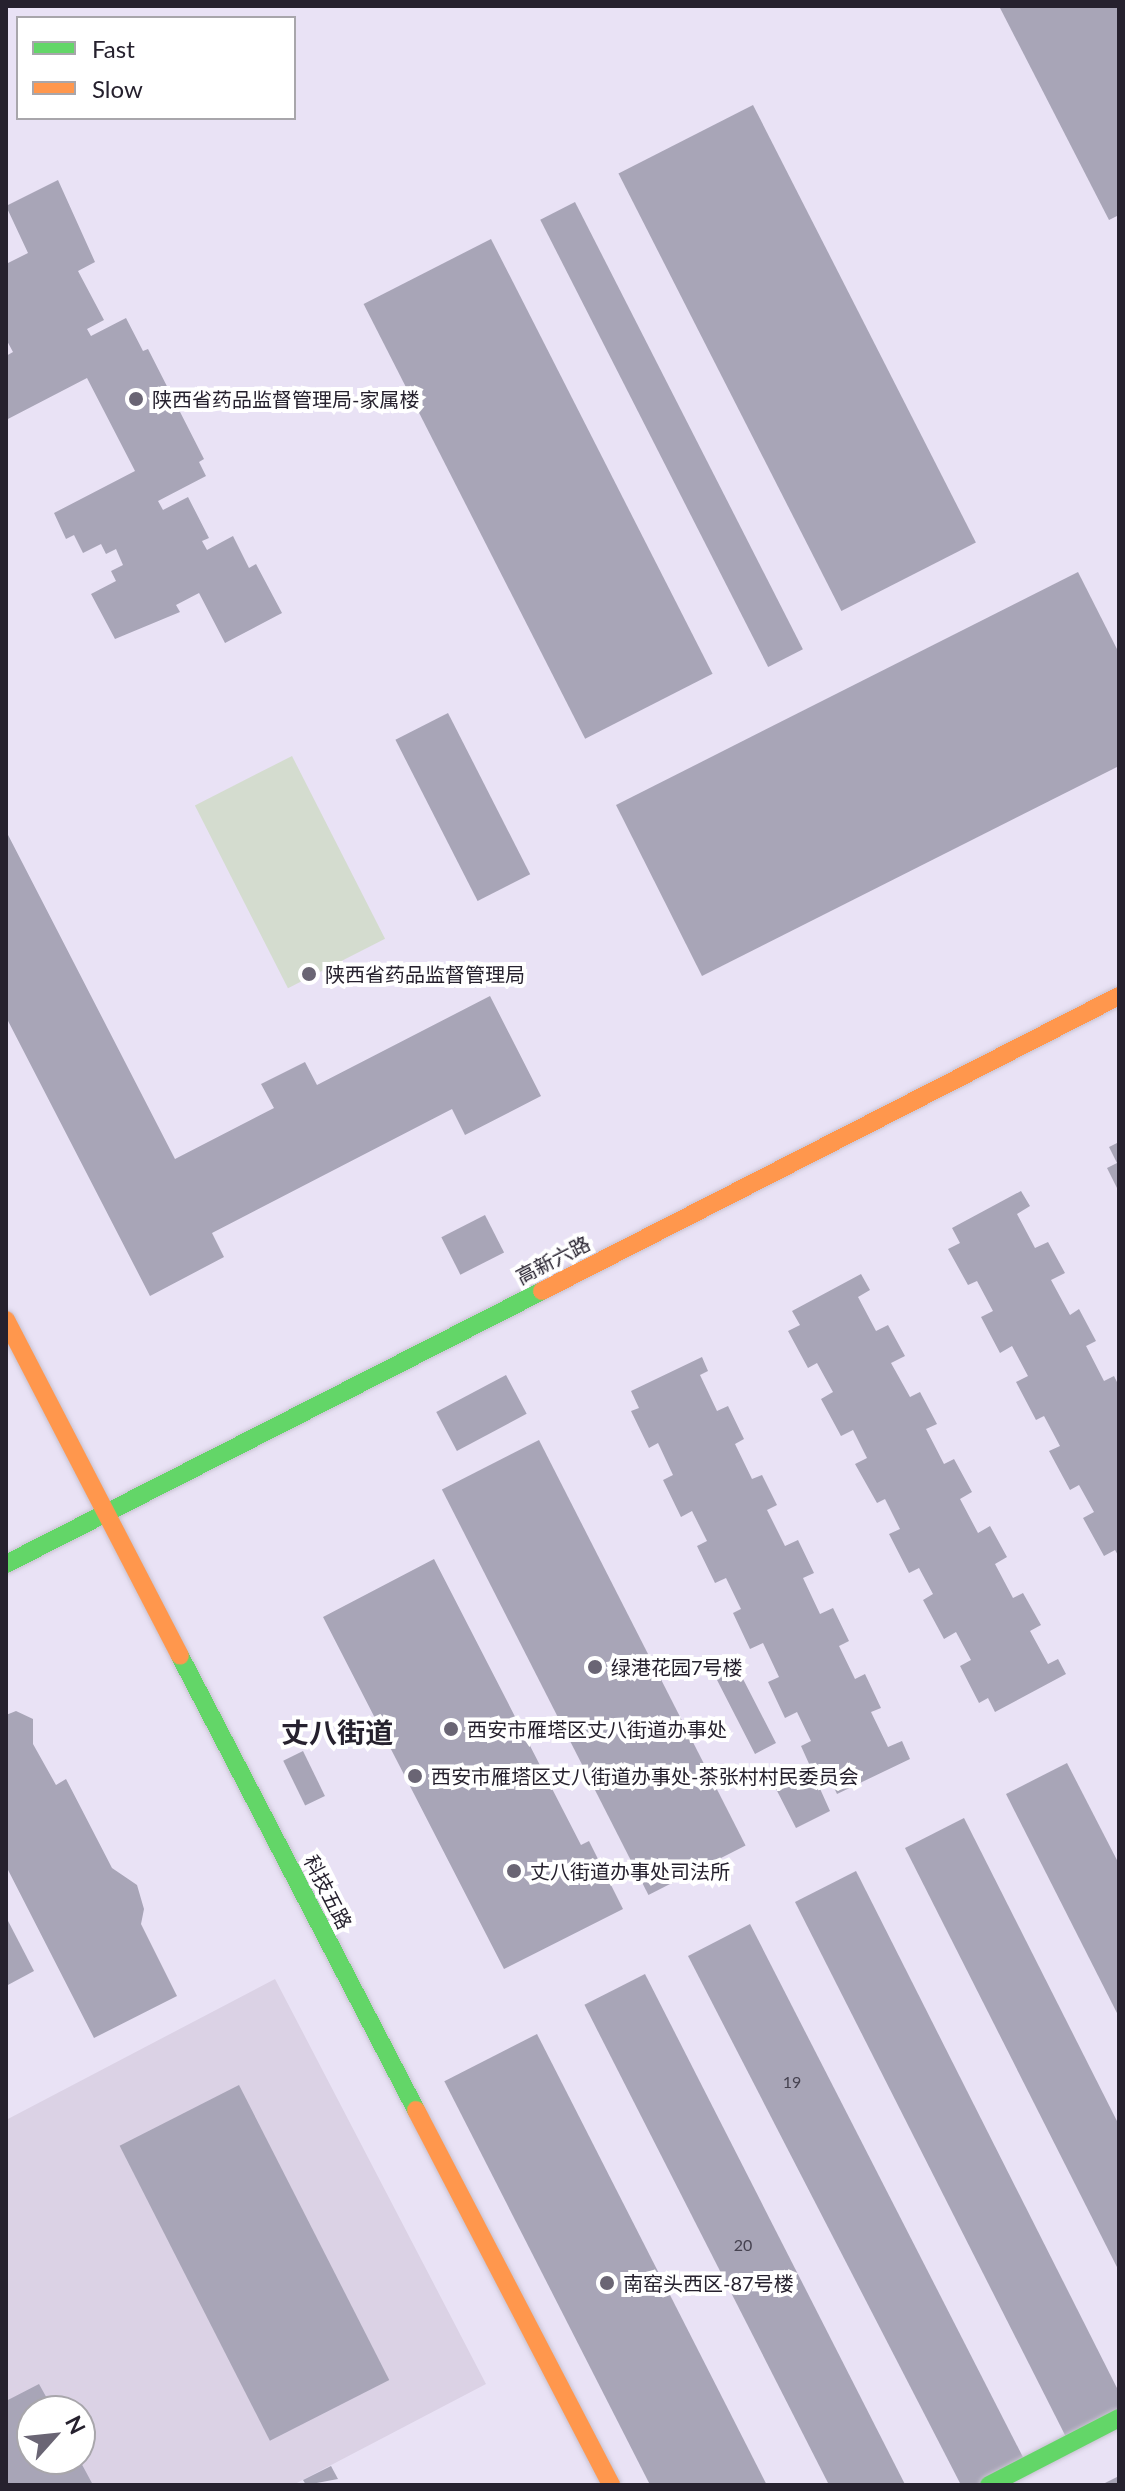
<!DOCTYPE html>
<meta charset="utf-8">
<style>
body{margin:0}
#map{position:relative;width:1125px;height:2491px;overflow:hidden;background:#e9e2f5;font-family:Lato,"Noto Sans SC",sans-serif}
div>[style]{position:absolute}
.commercial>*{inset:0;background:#dbd2e5}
.green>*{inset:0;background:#d4dccf;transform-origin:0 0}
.building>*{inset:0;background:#a8a5b7;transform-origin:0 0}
.roads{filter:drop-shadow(0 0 2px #c7c1d0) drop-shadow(0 0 2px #c7c1d0)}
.fast>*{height:18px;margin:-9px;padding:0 9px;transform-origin:9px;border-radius:9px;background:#63d668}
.slow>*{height:18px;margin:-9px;padding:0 9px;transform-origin:9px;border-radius:9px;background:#ff974d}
.dots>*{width:22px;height:22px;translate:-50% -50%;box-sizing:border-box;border:4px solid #fff;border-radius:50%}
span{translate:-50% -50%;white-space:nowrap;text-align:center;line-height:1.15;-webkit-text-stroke:8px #fff;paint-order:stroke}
.number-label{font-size:16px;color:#464250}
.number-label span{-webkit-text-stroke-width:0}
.poi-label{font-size:20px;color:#26212e}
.left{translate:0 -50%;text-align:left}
.street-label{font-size:20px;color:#26212e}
.district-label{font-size:28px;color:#26212e;font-weight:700}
.frame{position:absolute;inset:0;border:8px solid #26212e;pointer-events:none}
.legend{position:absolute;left:16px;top:16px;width:280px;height:104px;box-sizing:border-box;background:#fff;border:2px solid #a8a6ab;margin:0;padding:10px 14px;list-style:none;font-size:24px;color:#26212e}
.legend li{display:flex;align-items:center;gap:16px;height:40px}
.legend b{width:40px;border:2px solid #a8a6ab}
.north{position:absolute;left:16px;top:2395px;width:80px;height:80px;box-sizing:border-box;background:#fff;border:2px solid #a8a6ab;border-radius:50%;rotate:63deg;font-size:22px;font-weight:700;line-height:32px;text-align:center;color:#26212e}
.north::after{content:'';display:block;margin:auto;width:28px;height:36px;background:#6a6574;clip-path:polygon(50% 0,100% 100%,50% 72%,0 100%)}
</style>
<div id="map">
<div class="commercial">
<i style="clip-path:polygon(evenodd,275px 1979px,486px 2384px,293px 2485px,6px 2485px,6px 2120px,275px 1979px,32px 2411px,80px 2411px,80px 2459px,32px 2459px,32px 2411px)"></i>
</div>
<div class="green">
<i style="left:292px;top:756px;width:205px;height:109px;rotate:63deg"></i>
</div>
<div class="building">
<i style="clip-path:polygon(999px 6px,1119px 6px,1119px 215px,1109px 220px)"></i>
<i style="left:753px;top:105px;width:491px;height:151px;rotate:63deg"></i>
<i style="clip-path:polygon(58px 180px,95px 262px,78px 271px,104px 320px,87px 329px,91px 336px,126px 318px,143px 351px,148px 349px,204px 459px,199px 462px,206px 476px,158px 501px,163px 510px,188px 497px,209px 538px,202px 541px,207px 550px,233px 536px,249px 568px,256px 564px,282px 613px,225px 643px,199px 593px,176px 605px,180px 612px,115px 639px,91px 594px,116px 581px,111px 571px,123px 565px,116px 549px,106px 554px,101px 544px,83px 553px,74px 535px,66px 539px,54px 513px,135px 471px,87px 378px,6px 420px,6px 356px,13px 352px,6px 339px,6px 264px,28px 253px,6px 206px)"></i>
<i style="left:575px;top:202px;width:502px;height:39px;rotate:63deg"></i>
<i style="left:491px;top:239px;width:488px;height:143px;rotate:63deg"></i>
<i style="clip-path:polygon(1078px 572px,1119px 653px,1119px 766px,702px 976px,616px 805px)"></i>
<i style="left:448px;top:713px;width:181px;height:59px;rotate:63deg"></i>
<i style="clip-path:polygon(6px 831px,175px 1159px,274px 1108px,261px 1084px,305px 1062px,317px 1085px,490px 996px,541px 1096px,465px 1135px,452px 1109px,212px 1233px,224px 1257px,150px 1296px,6px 1017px)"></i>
<i style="clip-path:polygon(1119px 1142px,1119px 1192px,1107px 1168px,1117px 1163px,1109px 1147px)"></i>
<i style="clip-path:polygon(1021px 1191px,1030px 1206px,1017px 1214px,1035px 1248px,1048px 1242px,1065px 1273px,1051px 1280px,1070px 1315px,1079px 1309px,1096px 1341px,1086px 1346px,1104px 1381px,1114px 1376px,1119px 1386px,1119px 1557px,1115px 1550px,1104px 1556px,1083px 1518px,1094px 1512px,1079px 1485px,1070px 1490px,1049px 1451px,1060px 1446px,1044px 1416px,1036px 1420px,1016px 1382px,1028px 1376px,1012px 1346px,1000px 1353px,981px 1317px,993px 1311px,977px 1281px,968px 1285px,948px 1249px,960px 1243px,952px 1228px)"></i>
<i style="left:485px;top:1215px;width:42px;height:49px;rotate:63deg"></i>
<i style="clip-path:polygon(861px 1274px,870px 1290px,858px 1297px,876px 1331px,888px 1325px,905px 1356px,891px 1363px,910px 1397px,920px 1392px,937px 1424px,926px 1429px,944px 1464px,954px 1459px,972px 1492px,960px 1499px,978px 1533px,990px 1526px,1007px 1557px,995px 1564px,1013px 1598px,1023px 1593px,1041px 1625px,1030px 1631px,1048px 1664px,1058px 1659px,1066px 1674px,995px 1712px,988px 1698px,979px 1703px,960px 1666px,971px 1660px,956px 1632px,944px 1639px,923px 1600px,933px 1594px,919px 1568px,909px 1573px,889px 1534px,900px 1529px,885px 1499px,877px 1503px,855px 1464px,867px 1458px,853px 1430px,841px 1436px,821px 1399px,833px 1392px,817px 1363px,808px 1368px,788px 1331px,800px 1325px,792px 1311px)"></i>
<i style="clip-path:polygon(702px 1357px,708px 1371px,700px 1375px,717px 1411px,728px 1406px,744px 1439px,735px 1444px,752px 1479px,762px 1475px,777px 1505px,767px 1510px,785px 1546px,798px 1540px,814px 1573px,803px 1578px,820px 1614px,833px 1608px,849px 1641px,839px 1646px,855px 1679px,865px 1674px,881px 1708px,871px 1712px,888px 1747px,902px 1741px,910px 1759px,837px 1794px,829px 1777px,817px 1782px,830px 1811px,796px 1828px,773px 1783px,786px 1776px,791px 1789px,815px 1777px,801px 1746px,811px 1741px,797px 1712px,785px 1718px,768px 1682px,779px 1677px,763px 1643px,750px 1649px,733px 1613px,741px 1609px,726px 1578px,715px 1583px,697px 1546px,707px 1541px,692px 1511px,681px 1517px,663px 1480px,673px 1475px,658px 1443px,649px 1448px,631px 1411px,639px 1408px,631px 1391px)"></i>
<i style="left:506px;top:1375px;width:44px;height:79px;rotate:62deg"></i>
<i style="left:539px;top:1440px;width:455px;height:109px;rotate:63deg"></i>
<i style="clip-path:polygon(434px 1559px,581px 1845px,589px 1841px,623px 1909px,504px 1969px,323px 1617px)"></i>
<i style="clip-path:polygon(730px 1670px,736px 1681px,742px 1677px,776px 1743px,755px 1754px,716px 1678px)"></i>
<i style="clip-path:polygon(16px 1711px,33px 1719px,33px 1744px,56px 1785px,66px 1779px,112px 1868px,137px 1885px,144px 1909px,141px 1924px,177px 1996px,94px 2038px,6px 1866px,6px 1715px)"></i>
<i style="left:303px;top:1751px;width:50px;height:22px;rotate:64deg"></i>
<i style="clip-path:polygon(1067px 1763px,1119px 1864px,1119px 2017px,1006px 1794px)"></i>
<i style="clip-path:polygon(964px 1818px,1119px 2125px,1119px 2271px,905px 1848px)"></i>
<i style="clip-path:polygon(856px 1871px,1119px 2392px,1119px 2416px,1068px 2441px,795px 1902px)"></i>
<i style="clip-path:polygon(6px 1917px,34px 1971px,6px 1986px)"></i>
<i style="clip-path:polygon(750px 1924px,1026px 2463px,983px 2485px,961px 2485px,688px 1956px)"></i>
<i style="left:645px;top:1974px;width:572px;height:68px;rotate:63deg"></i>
<i style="left:537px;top:2034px;width:507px;height:104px;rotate:63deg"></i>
<i style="left:239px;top:2085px;width:331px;height:134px;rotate:63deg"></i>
<i style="clip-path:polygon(39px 2384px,54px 2411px,32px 2411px,32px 2459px,79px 2459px,93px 2485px,6px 2485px,6px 2401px)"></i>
<i style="clip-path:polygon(331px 2466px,338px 2479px,306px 2485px,303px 2480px)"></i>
<i style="clip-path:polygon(1119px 2476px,1119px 2485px,1101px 2485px)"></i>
</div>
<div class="roads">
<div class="fast">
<i style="left:6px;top:1564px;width:602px;rotate:-26.99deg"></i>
<i style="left:180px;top:1656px;width:512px;rotate:62.53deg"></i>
<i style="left:989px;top:2485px;width:146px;rotate:-27.3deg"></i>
</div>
<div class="slow">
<i style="left:542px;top:1291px;width:648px;rotate:-27.08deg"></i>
<i style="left:6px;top:1320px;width:378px;rotate:62.6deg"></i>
<i style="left:416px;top:2110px;width:423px;rotate:62.5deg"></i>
</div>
</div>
<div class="dots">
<i style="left:136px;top:399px;background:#6a6574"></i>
<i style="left:309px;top:974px;background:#6a6574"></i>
<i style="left:595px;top:1667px;background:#6a6574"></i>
<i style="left:451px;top:1729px;background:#6a6574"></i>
<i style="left:415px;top:1776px;background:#6a6574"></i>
<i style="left:514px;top:1871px;background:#6a6574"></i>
<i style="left:607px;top:2283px;background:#6a6574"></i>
</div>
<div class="number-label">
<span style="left:792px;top:2082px">19</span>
<span style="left:743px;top:2245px">20</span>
</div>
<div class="poi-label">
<span class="left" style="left:152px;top:399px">陕西省药品监督管理局-家属楼</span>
<span class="left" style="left:325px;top:974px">陕西省药品监督管理局</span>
<span class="left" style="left:611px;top:1667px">绿港花园7号楼</span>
<span class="left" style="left:467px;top:1729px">西安市雁塔区丈八街道办事处</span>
<span class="left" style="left:431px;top:1776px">西安市雁塔区丈八街道办事处-茶张村村民委员会</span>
<span class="left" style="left:530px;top:1871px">丈八街道办事处司法所</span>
<span class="left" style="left:623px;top:2283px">南窑头西区-87号楼</span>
</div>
<div class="street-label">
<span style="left:553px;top:1260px;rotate:-27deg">高新六路</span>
<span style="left:328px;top:1892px;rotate:63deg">科技五路</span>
</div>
<div class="district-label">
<span style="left:337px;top:1732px">丈八街道</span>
</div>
<div class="frame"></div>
<ul class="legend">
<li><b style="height:10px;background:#63d668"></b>Fast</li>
<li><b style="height:10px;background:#ff974d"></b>Slow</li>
</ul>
<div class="north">N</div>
</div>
